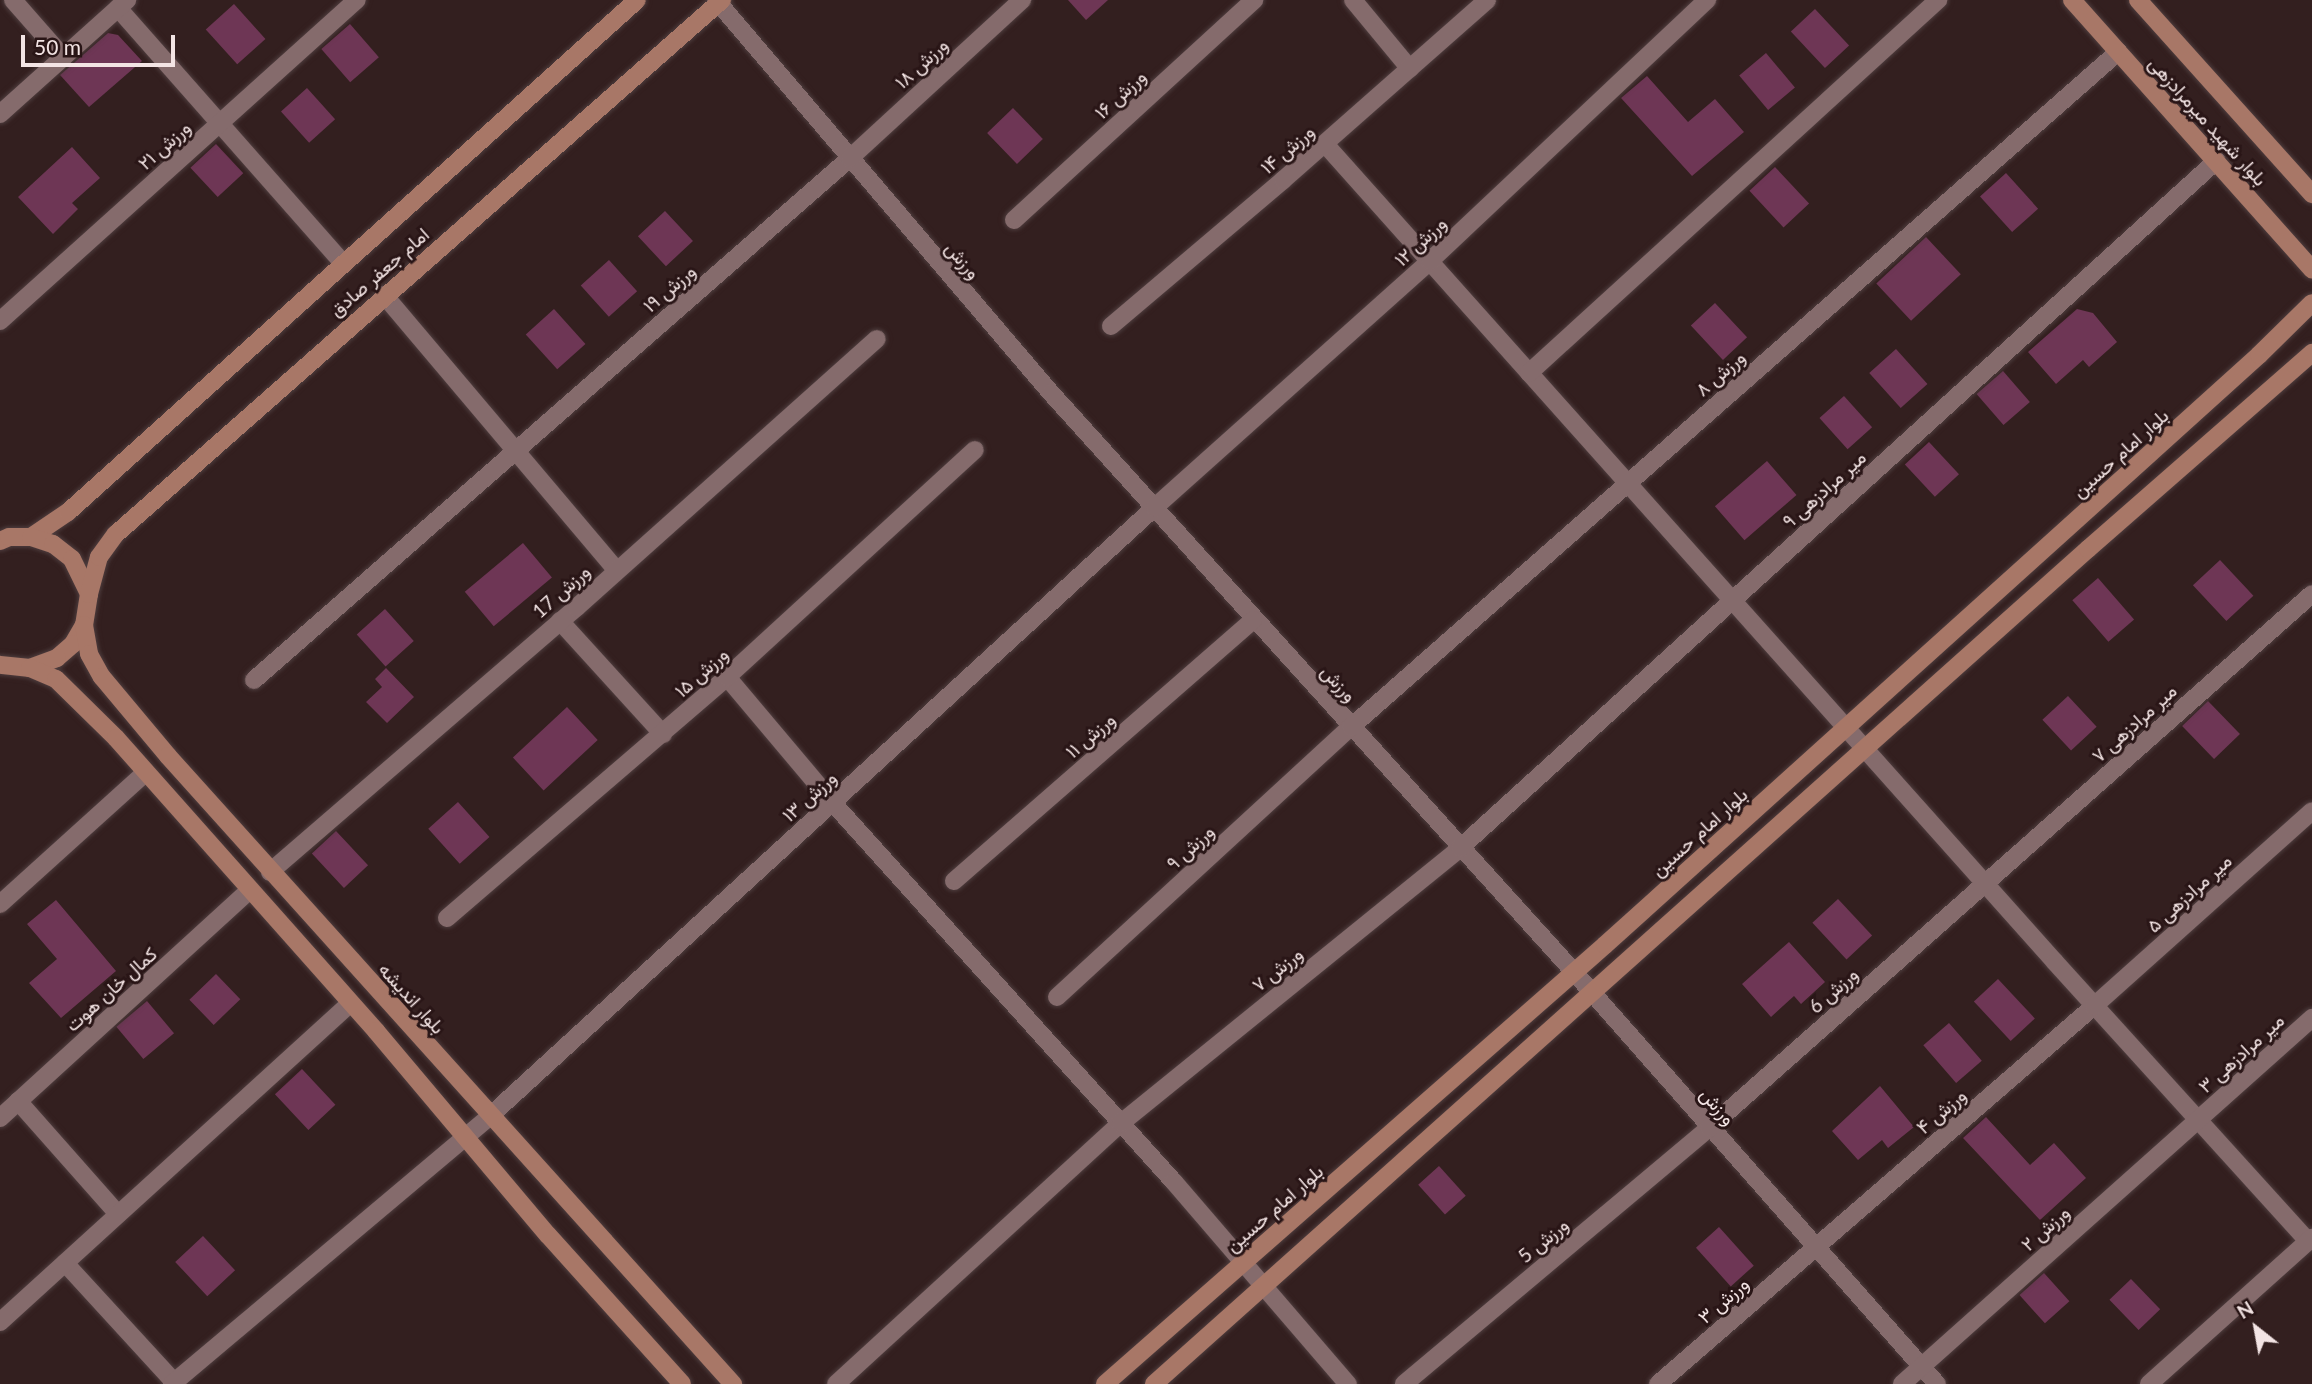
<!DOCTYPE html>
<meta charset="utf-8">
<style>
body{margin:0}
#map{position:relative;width:2312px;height:1384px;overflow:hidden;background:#331f1f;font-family:Lato,Vazirmatn,sans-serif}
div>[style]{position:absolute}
.building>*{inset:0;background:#6e3655;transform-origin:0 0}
.roads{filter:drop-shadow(0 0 2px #4e3d3e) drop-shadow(0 0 2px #4e3d3e)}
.street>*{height:18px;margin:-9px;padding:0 9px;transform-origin:9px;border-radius:9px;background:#856b6c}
.secondary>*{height:18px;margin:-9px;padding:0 9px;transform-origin:9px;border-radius:9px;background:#a87767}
span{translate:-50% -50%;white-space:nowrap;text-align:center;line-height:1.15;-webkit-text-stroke:6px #291516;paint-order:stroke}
.street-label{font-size:19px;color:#f3e4e4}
.north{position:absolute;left:2221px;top:1293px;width:70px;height:70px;-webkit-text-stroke:5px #291516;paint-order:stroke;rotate:329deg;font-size:19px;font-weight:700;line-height:28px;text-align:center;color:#f3e4e4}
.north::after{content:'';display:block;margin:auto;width:24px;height:32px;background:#f3e4e4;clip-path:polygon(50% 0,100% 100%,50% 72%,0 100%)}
.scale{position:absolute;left:21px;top:35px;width:154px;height:32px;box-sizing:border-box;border:4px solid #f3e4e4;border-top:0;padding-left:9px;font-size:21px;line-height:24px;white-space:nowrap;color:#f3e4e4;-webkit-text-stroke:5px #291516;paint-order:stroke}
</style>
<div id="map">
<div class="building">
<i style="clip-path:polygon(1068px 0,1108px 0,1086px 20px)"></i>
<i style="left:234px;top:4px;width:47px;height:38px;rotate:48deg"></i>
<i style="left:1815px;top:9px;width:50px;height:33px;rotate:47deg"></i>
<i style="left:350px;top:24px;width:44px;height:38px;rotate:49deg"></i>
<i style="clip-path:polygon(108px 33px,118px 35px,142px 61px,89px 107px,60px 75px)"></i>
<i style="left:1766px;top:53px;width:45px;height:35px;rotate:50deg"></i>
<i style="clip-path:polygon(1647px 76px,1688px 122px,1715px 99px,1744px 132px,1692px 176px,1621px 98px)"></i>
<i style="left:307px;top:88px;width:42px;height:35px;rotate:48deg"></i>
<i style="left:1013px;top:108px;width:43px;height:36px;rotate:46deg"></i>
<i style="left:216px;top:144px;width:40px;height:35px;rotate:47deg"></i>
<i style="clip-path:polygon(72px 147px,100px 178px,72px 203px,78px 209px,53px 234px,18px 197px)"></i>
<i style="left:1775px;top:167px;width:50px;height:35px;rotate:47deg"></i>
<i style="left:2006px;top:173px;width:48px;height:35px;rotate:48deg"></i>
<i style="left:665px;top:211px;width:41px;height:37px;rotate:47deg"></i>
<i style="left:1926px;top:237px;width:51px;height:68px;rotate:47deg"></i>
<i style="left:609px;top:260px;width:42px;height:38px;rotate:48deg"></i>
<i style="left:1715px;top:303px;width:47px;height:33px;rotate:47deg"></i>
<i style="left:554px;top:309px;width:47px;height:38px;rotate:48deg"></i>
<i style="clip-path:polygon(2077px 309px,2093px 313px,2117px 342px,2089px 367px,2083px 360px,2056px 384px,2028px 352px)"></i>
<i style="left:1896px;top:349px;width:47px;height:36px;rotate:48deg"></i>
<i style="left:2003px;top:371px;width:41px;height:35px;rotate:49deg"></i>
<i style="left:1844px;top:396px;width:42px;height:33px;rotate:48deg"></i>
<i style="left:1929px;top:442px;width:44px;height:33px;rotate:47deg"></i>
<i style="left:1767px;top:461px;width:45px;height:69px;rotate:49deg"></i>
<i style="left:523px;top:543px;width:45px;height:76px;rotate:50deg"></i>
<i style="left:2220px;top:560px;width:49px;height:37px;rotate:47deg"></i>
<i style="left:2098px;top:578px;width:55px;height:34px;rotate:49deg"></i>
<i style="left:385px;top:609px;width:43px;height:38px;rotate:48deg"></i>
<i style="clip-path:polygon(386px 668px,414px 697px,387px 723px,366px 702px,382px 687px,375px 679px)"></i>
<i style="left:2068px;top:696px;width:42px;height:35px;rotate:47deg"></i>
<i style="left:2208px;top:701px;width:46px;height:36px;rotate:46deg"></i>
<i style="left:567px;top:707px;width:45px;height:74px;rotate:47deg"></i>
<i style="left:458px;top:802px;width:47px;height:40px;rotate:48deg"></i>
<i style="left:336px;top:831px;width:47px;height:33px;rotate:47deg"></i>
<i style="left:1838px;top:899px;width:50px;height:35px;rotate:47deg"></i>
<i style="clip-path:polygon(56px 900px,116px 971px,61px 1018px,29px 983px,57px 959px,27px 924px)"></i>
<i style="clip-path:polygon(1789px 942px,1825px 982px,1801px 1004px,1794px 996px,1771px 1017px,1742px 984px)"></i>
<i style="left:216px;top:974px;width:35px;height:37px;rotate:46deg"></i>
<i style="left:1998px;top:979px;width:54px;height:33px;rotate:47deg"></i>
<i style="left:147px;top:1001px;width:42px;height:40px;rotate:50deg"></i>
<i style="left:1949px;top:1023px;width:50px;height:34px;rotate:49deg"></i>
<i style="left:302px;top:1069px;width:49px;height:37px;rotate:47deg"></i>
<i style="clip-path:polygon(1880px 1086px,1914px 1127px,1888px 1148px,1882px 1140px,1858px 1160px,1832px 1131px)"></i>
<i style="clip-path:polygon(1986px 1117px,2030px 1165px,2054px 1143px,2086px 1178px,2040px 1220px,1963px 1138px)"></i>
<i style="left:1439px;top:1166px;width:40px;height:28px;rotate:48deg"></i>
<i style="left:1719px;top:1227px;width:52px;height:31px;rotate:48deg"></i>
<i style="left:203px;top:1236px;width:47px;height:38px;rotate:47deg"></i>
<i style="left:2044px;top:1273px;width:38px;height:33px;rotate:48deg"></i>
<i style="left:2131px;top:1279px;width:42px;height:30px;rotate:46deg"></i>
</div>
<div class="roads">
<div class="street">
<i style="left:13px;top:0;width:76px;rotate:48.7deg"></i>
<i style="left:716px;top:0;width:516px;rotate:49.56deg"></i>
<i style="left:1051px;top:393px;width:780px;rotate:47.91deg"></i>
<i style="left:1574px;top:972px;width:549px;rotate:48.62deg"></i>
<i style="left:1353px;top:0;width:89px;rotate:50.4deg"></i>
<i style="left:118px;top:8px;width:341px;rotate:48.6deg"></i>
<i style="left:0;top:114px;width:171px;rotate:-41.9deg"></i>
<i style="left:1325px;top:144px;width:1096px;rotate:48.25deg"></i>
<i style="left:2055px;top:962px;width:377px;rotate:47.8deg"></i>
<i style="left:1014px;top:220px;width:326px;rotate:-42.5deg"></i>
<i style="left:384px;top:295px;width:360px;rotate:49.8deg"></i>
<i style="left:0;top:321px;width:480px;rotate:-42deg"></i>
<i style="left:1111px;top:326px;width:226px;rotate:-40.3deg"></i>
<i style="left:1283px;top:180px;width:272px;rotate:-41.4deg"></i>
<i style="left:1529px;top:373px;width:554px;rotate:-42.36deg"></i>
<i style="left:560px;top:621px;width:153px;rotate:47.7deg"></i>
<i style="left:727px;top:677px;width:165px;rotate:49.9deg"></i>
<i style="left:833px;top:803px;width:510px;rotate:48.02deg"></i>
<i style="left:1174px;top:1182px;width:267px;rotate:49.3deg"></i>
<i style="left:254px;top:680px;width:792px;rotate:-41.21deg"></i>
<i style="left:850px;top:158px;width:234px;rotate:-42.6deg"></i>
<i style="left:270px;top:872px;width:406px;rotate:-40.8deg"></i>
<i style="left:577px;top:607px;width:402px;rotate:-41.8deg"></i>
<i style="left:954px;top:881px;width:397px;rotate:-41.1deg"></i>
<i style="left:0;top:904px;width:195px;rotate:-42.1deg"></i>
<i style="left:447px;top:918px;width:369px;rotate:-40.7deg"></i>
<i style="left:727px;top:677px;width:336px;rotate:-42.5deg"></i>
<i style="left:1057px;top:997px;width:399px;rotate:-42.6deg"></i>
<i style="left:1351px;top:727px;width:1022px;rotate:-41.35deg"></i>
<i style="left:18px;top:1101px;width:151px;rotate:48.5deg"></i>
<i style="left:0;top:1118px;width:337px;rotate:-42.4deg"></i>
<i style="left:65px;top:1263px;width:161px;rotate:47.5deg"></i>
<i style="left:0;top:1322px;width:474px;rotate:-42.3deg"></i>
<i style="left:172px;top:1384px;width:416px;rotate:-40.1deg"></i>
<i style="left:490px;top:1116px;width:902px;rotate:-42.48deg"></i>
<i style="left:1155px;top:507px;width:369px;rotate:-41.8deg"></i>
<i style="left:1430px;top:261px;width:381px;rotate:-43.3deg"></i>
<i style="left:836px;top:1384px;width:386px;rotate:-42.5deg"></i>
<i style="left:1121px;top:1123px;width:437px;rotate:-39deg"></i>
<i style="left:1460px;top:848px;width:1022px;rotate:-42.26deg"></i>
<i style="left:1404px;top:1384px;width:398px;rotate:-40deg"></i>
<i style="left:1709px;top:1128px;width:805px;rotate:-41.53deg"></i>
<i style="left:1658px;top:1384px;width:577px;rotate:-40.92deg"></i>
<i style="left:2094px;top:1006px;width:292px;rotate:-41.8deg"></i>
<i style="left:1902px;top:1384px;width:550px;rotate:-41.75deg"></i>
<i style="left:2149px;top:1384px;width:219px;rotate:-41.9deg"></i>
</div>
<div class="secondary">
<i style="left:2072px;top:0;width:361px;rotate:48.3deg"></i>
<i style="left:2138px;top:0;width:261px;rotate:48.1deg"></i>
<i style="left:31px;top:537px;width:45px;rotate:-34deg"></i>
<i style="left:68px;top:512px;width:765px;rotate:-41.98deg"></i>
<i style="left:0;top:541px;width:10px;rotate:-24deg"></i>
<i style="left:9px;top:537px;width:22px"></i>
<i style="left:31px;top:537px;width:23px;rotate:18deg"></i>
<i style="left:53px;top:544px;width:24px;rotate:38deg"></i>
<i style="left:72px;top:559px;width:39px;rotate:64deg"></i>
<i style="left:89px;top:594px;width:31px;rotate:99deg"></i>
<i style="left:84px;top:625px;width:22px;rotate:120deg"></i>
<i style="left:73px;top:644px;width:21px;rotate:139deg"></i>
<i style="left:57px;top:658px;width:29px;rotate:160deg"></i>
<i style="left:30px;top:668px;width:30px;rotate:-174deg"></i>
<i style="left:89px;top:594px;width:38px;rotate:-75deg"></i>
<i style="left:99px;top:557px;width:29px;rotate:-54deg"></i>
<i style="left:116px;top:534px;width:808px;rotate:-41.39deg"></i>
<i style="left:84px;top:625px;width:29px;rotate:80deg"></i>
<i style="left:89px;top:654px;width:26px;rotate:61deg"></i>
<i style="left:102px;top:677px;width:103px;rotate:50.1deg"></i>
<i style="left:168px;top:756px;width:845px;rotate:48.02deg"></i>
<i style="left:30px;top:668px;width:28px;rotate:23deg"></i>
<i style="left:56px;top:679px;width:84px;rotate:44.5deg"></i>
<i style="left:116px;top:738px;width:392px;rotate:48.4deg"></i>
<i style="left:376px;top:1031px;width:267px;rotate:49.9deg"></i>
<i style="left:548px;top:1235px;width:200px;rotate:48deg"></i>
<i style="left:1105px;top:1384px;width:665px;rotate:-41.28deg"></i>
<i style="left:1605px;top:945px;width:881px;rotate:-42.05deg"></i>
<i style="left:2259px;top:355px;width:74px;rotate:-44.5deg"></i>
<i style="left:1154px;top:1384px;width:1253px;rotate:-41.8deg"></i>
<i style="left:2088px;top:549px;width:298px;rotate:-41.2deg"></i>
</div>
</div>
<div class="street-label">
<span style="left:921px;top:63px;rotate:-43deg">ورزش ۱۸</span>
<span style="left:1120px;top:94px;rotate:-43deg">ورزش ۱۶</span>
<span style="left:2208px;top:121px;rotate:48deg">بلوار شهید میرمرادزهی</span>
<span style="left:164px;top:145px;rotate:-42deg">ورزش ۲۱</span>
<span style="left:1287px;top:149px;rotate:-41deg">ورزش ۱۴</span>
<span style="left:1420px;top:241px;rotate:-43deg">ورزش ۱۲</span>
<span style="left:963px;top:260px;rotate:49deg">ورزش</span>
<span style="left:379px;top:272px;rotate:-41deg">امام جعفر صادق</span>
<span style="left:669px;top:288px;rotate:-41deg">ورزش ۱۹</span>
<span style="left:1720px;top:373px;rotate:-41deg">ورزش ۸</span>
<span style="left:2120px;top:453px;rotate:-42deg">بلوار امام حسین</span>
<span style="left:1824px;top:489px;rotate:-42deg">میر مرادزهی ۹</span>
<span style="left:561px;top:591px;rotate:-42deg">ورزش 17</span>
<span style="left:701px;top:672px;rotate:-42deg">ورزش ۱۵</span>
<span style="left:1339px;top:683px;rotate:47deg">ورزش</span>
<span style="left:2134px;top:723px;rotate:-42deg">میر مرادزهی ۷</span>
<span style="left:1090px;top:735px;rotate:-41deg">ورزش ۱۱</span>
<span style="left:809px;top:796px;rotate:-42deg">ورزش ۱۳</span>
<span style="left:1699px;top:832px;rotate:-42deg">بلوار امام حسین</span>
<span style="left:1190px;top:847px;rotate:-43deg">ورزش ۹</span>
<span style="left:2189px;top:893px;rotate:-42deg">میر مرادزهی ۵</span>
<span style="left:1277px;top:969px;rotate:-39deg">ورزش ۷</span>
<span style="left:111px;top:989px;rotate:-42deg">کمال خان هوت</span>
<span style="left:1833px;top:990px;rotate:-42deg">ورزش 6</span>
<span style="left:412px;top:998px;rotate:48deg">بلوار اندیشه</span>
<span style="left:2241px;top:1053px;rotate:-42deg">میر مرادزهی ۳</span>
<span style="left:1718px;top:1106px;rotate:49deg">ورزش</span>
<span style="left:1941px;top:1111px;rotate:-41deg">ورزش ۴</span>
<span style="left:1274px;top:1208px;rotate:-41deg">بلوار امام حسین</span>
<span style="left:2045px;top:1228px;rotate:-42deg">ورزش ۲</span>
<span style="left:1543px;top:1240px;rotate:-40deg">ورزش 5</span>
<span style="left:1723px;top:1300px;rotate:-41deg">ورزش ۳</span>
</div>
<div class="north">N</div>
<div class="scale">50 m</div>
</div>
